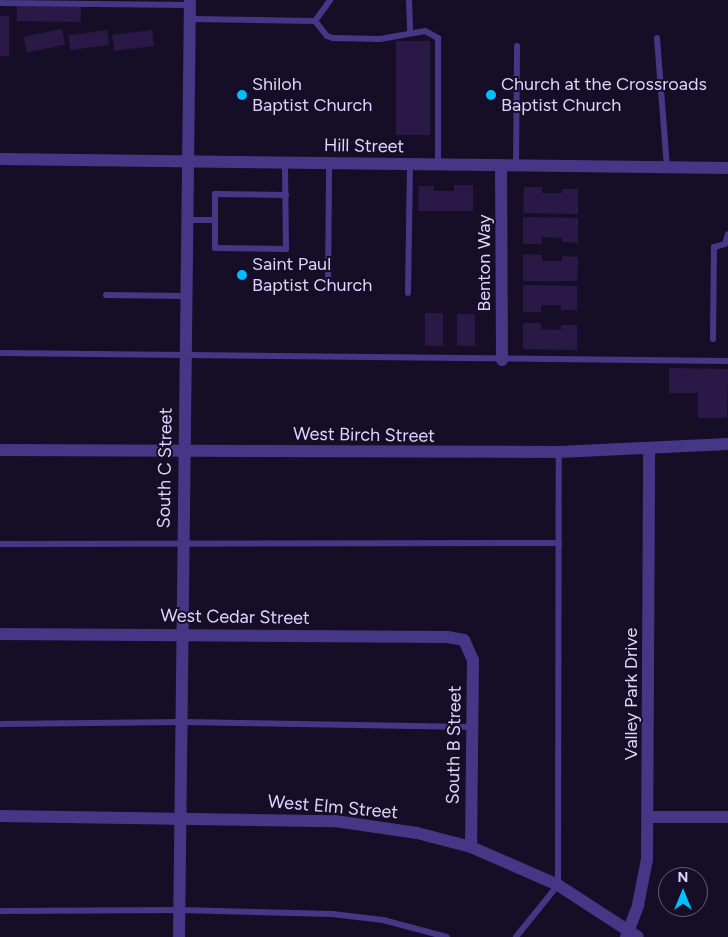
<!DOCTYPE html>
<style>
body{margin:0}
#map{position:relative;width:728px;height:937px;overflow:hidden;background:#160e26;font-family:Figtree,sans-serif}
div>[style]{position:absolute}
.building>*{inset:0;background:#2a1947;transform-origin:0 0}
.service>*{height:6px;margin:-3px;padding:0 3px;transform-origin:3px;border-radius:3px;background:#463786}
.minor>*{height:12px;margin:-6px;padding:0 6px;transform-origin:6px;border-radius:6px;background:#463786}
.tertiary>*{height:12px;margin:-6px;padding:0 6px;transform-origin:6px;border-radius:6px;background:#463786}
.dots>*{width:14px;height:14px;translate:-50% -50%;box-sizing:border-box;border:2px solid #160e26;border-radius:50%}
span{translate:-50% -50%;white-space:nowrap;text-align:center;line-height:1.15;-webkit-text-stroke:4px #160e26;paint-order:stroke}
.poi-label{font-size:18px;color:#dfd3ff}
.left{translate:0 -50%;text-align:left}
.street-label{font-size:18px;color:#dfd3ff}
.north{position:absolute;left:658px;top:867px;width:50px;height:50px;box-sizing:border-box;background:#160e26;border:1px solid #665d7d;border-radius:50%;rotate:0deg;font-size:14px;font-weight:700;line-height:20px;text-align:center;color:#dfd3ff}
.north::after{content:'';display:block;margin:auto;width:18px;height:22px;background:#00befe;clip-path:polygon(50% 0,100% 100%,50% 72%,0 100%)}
</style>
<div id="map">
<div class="building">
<i style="left:17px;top:6px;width:64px;height:15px;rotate:1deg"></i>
<i style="left:0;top:16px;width:9px;height:40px"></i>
<i style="left:62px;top:29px;width:16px;height:39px;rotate:79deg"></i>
<i style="left:107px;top:30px;width:15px;height:39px;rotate:82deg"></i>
<i style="left:152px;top:30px;width:16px;height:40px;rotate:83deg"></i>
<i style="left:396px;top:41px;width:34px;height:94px"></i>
<i style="clip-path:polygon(454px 185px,473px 185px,473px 211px,418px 211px,419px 186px,434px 186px,434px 191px,454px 191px)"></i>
<i style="clip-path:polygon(524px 187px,542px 187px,542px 193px,562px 193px,562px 189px,578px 189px,578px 214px,523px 213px)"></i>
<i style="clip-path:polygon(523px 217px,578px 218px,578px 243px,562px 242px,562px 238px,542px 237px,542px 244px,523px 244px)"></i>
<i style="clip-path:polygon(523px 254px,542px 255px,542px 261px,562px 261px,562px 256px,578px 257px,577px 281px,523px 281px)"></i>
<i style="clip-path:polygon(523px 285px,577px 286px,577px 310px,561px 310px,561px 305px,541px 305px,541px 312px,523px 312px)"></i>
<i style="left:425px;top:313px;width:18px;height:33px"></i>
<i style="left:457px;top:314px;width:18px;height:32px"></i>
<i style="clip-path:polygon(523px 323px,541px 323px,541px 329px,561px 330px,561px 325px,577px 325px,577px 350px,523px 349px)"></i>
<i style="clip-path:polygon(669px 368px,728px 369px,727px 418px,698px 418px,698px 393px,669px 393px)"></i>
</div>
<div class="service">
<i style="left:409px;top:0;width:33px;rotate:88deg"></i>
<i style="left:0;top:3px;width:190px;rotate:0.6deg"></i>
<i style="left:190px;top:19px;width:125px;rotate:0.9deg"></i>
<i style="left:315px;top:21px;width:19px;rotate:51deg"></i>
<i style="left:327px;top:36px;width:6px;rotate:18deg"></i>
<i style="left:333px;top:38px;width:47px;rotate:1.2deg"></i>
<i style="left:380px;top:39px;width:46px;rotate:-10.1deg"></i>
<i style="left:425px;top:31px;width:15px;rotate:28deg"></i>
<i style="left:438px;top:38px;width:127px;rotate:90deg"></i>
<i style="left:315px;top:21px;width:26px;rotate:-54deg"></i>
<i style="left:657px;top:38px;width:129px;rotate:85.6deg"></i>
<i style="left:516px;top:166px;width:120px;rotate:-89.5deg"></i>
<i style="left:188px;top:220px;width:27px"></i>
<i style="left:215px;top:220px;width:28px;rotate:90deg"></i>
<i style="left:215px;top:248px;width:71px;rotate:0.8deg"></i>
<i style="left:286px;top:249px;width:86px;rotate:-90.7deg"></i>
<i style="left:215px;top:220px;width:26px;rotate:-90deg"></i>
<i style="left:215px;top:194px;width:71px;rotate:0.8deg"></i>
<i style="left:328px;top:289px;width:126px;rotate:-89.5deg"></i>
<i style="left:408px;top:293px;width:129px;rotate:-89.1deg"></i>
<i style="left:106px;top:295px;width:80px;rotate:0.7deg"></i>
<i style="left:713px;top:339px;width:92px;rotate:-89.4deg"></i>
<i style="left:714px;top:247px;width:11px;rotate:-15deg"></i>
<i style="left:725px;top:244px;width:10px;rotate:-73deg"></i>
<i style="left:0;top:353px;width:728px;rotate:0.63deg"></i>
<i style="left:0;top:544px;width:559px;rotate:-0.1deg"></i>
<i style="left:0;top:724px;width:182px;rotate:-0.6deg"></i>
<i style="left:182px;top:722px;width:290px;rotate:1deg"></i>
<i style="left:0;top:911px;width:179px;rotate:-0.3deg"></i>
<i style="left:179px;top:910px;width:153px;rotate:1.5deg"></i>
<i style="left:332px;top:914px;width:51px;rotate:6.7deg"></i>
<i style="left:383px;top:920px;width:66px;rotate:14.9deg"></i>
<i style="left:516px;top:937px;width:67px;rotate:-51.1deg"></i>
<i style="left:558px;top:885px;width:433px;rotate:-89.9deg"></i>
</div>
<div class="minor">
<i style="left:0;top:159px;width:728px;rotate:0.71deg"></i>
<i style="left:501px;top:166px;width:194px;rotate:89.7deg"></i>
<i style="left:0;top:450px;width:559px;rotate:0.2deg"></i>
<i style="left:559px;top:452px;width:169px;rotate:-2.7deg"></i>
<i style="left:0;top:634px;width:447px;rotate:0.4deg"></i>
<i style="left:447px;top:637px;width:17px;rotate:10deg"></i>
<i style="left:464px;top:640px;width:22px;rotate:66deg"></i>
<i style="left:473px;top:660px;width:187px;rotate:90.6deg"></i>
<i style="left:0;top:816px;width:335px;rotate:0.9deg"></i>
<i style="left:335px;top:821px;width:83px;rotate:8.3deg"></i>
<i style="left:417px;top:833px;width:56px;rotate:14.5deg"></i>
<i style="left:471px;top:847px;width:95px;rotate:23.6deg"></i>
<i style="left:558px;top:885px;width:95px;rotate:33deg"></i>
<i style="left:648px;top:817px;width:80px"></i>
<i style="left:626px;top:937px;width:34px;rotate:-69deg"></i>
<i style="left:638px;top:905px;width:47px;rotate:-78.9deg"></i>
<i style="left:647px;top:859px;width:411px;rotate:-89.7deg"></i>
</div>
<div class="tertiary">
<i style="left:179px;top:937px;width:937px;rotate:-89.33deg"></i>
</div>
<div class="dots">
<i style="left:242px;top:95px;background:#00befe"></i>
<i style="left:491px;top:95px;background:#00befe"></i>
<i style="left:242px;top:275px;background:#00befe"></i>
</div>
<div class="poi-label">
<span class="left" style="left:252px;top:95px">Shiloh<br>Baptist Church</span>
<span class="left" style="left:501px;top:95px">Church at the Crossroads<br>Baptist Church</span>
<span class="left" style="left:252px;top:275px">Saint Paul<br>Baptist Church</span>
</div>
<div class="street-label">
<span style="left:364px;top:146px;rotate:1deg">Hill Street</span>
<span style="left:484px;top:263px;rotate:-90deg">Benton Way</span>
<span style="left:364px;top:435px;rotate:1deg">West Birch Street</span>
<span style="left:165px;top:468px;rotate:-89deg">South C Street</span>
<span style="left:235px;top:617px;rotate:1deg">West Cedar Street</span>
<span style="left:631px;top:694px;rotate:-90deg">Valley Park Drive</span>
<span style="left:454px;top:745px;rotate:-89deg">South B Street</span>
<span style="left:333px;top:807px;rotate:5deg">West Elm Street</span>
</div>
<div class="north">N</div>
</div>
